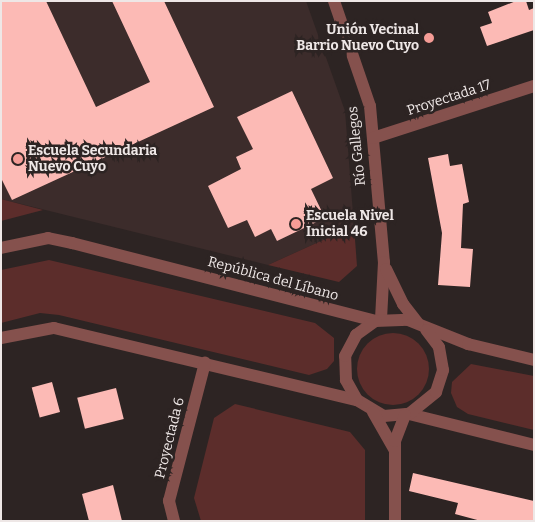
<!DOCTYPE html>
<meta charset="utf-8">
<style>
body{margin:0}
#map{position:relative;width:535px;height:522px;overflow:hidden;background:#2d2423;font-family:Bitter,serif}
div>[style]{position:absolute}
.built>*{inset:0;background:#3c2c2b}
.green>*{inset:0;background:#5c2d2b}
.round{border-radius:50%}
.building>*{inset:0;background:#fcbab5;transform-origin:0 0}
.minor>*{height:12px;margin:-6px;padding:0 6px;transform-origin:6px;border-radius:6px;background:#85514d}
.dots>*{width:14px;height:14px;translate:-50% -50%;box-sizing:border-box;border:2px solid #2d2423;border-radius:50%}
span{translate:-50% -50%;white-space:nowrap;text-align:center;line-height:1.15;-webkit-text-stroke:5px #2d2423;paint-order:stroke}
.poi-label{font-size:14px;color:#eee7e6;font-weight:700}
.right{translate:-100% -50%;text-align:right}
.left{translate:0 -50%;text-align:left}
.street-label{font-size:14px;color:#eee7e6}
.frame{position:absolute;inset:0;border:2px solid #eee7e6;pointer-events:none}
</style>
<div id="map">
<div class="built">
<i style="clip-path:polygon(1px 1px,306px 1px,345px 111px,354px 226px,268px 265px,1px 199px)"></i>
</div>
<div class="green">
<i style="clip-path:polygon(1px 199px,43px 210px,1px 221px)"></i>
<i style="clip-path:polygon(354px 226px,357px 266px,339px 282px,268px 265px)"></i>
<i style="clip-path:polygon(49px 260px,315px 323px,334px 338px,334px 361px,327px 369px,309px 375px,59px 315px,40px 313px,1px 323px,1px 270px)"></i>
<i class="round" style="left:357px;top:333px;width:72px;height:72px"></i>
<i style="clip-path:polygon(471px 364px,534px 376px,534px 430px,468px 414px,457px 407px,451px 393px,452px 382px)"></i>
<i style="clip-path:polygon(235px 404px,350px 432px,365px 450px,365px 521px,201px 521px,194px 498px,214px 418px)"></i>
</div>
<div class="building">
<i style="clip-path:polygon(1px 1px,46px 1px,96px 107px,150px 82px,112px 1px,164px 1px,214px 107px,12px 200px,1px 178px)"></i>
<i style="clip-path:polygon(516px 1px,526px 1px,529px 10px,534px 8px,534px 30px,487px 46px,480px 27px,492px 23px,488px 12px)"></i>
<i style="clip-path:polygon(292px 91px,333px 178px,311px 189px,325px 218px,277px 241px,271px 229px,255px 237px,247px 220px,228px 228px,208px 186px,241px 169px,236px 157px,253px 149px,237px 117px)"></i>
<i style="clip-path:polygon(448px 154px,450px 166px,462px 164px,469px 202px,463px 204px,461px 248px,473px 249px,470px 287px,438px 285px,442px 233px,428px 158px)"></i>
<i style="left:52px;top:382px;width:31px;height:21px;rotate:75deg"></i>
<i style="left:116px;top:388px;width:32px;height:40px;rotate:76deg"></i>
<i style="clip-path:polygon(413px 473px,534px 501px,534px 521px,481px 521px,455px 514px,458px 503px,409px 491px)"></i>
<i style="clip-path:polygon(113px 485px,122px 521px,89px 521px,82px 494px)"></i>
</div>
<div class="minor">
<i style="left:334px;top:1px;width:111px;rotate:71.1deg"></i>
<i style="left:370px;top:106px;width:157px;rotate:84.9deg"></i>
<i style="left:384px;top:262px;width:57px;rotate:93deg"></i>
<i style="left:373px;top:138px;width:169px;rotate:-17.9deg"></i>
<i style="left:1px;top:248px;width:48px;rotate:-12deg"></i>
<i style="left:48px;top:238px;width:25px;rotate:12deg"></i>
<i style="left:72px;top:243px;width:313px;rotate:14.4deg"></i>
<i style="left:375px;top:321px;width:33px;rotate:-2deg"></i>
<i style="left:408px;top:320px;width:65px;rotate:21.8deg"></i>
<i style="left:468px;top:344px;width:68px;rotate:13.6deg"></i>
<i style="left:386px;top:269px;width:39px;rotate:64deg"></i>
<i style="left:403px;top:304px;width:24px;rotate:52deg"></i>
<i style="left:1px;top:338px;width:54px;rotate:-10.7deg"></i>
<i style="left:54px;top:328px;width:311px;rotate:13.4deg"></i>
<i style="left:357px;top:400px;width:31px;rotate:31deg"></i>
<i style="left:384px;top:416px;width:25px;rotate:-5deg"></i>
<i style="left:409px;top:414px;width:129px;rotate:13.9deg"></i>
<i style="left:357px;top:400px;width:23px;rotate:-119deg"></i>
<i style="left:346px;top:380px;width:24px;rotate:-92deg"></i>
<i style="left:345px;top:356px;width:24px;rotate:-62deg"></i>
<i style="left:356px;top:335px;width:24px;rotate:-36deg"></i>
<i style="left:373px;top:412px;width:43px;rotate:60.4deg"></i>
<i style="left:409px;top:414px;width:35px;rotate:-39deg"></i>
<i style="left:436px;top:392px;width:23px;rotate:-72deg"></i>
<i style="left:443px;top:370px;width:23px;rotate:-100deg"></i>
<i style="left:439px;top:347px;width:21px;rotate:-127deg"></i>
<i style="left:174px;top:521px;width:21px;rotate:-104deg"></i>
<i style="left:169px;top:501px;width:143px;rotate:-75.4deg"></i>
<i style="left:395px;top:521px;width:80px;rotate:-90deg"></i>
<i style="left:395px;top:441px;width:28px;rotate:-69deg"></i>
</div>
<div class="dots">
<i style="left:429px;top:38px;background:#f59c96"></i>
<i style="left:18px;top:159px;background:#f59c96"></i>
<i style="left:296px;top:224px;background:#f59c96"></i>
</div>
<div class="poi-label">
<span class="right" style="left:419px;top:38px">Unión Vecinal<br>Barrio Nuevo Cuyo</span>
<span class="left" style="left:28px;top:159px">Escuela Secundaria<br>Nuevo Cuyo</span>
<span class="left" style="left:306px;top:224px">Escuela Nivel<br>Inicial 46</span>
</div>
<div class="street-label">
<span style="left:449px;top:98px;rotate:-18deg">Proyectada 17</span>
<span style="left:357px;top:146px;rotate:-96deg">Río Gallegos</span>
<span style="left:273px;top:279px;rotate:15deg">República del Líbano</span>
<span style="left:170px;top:438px;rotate:-76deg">Proyectada 6</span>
</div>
<div class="frame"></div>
</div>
